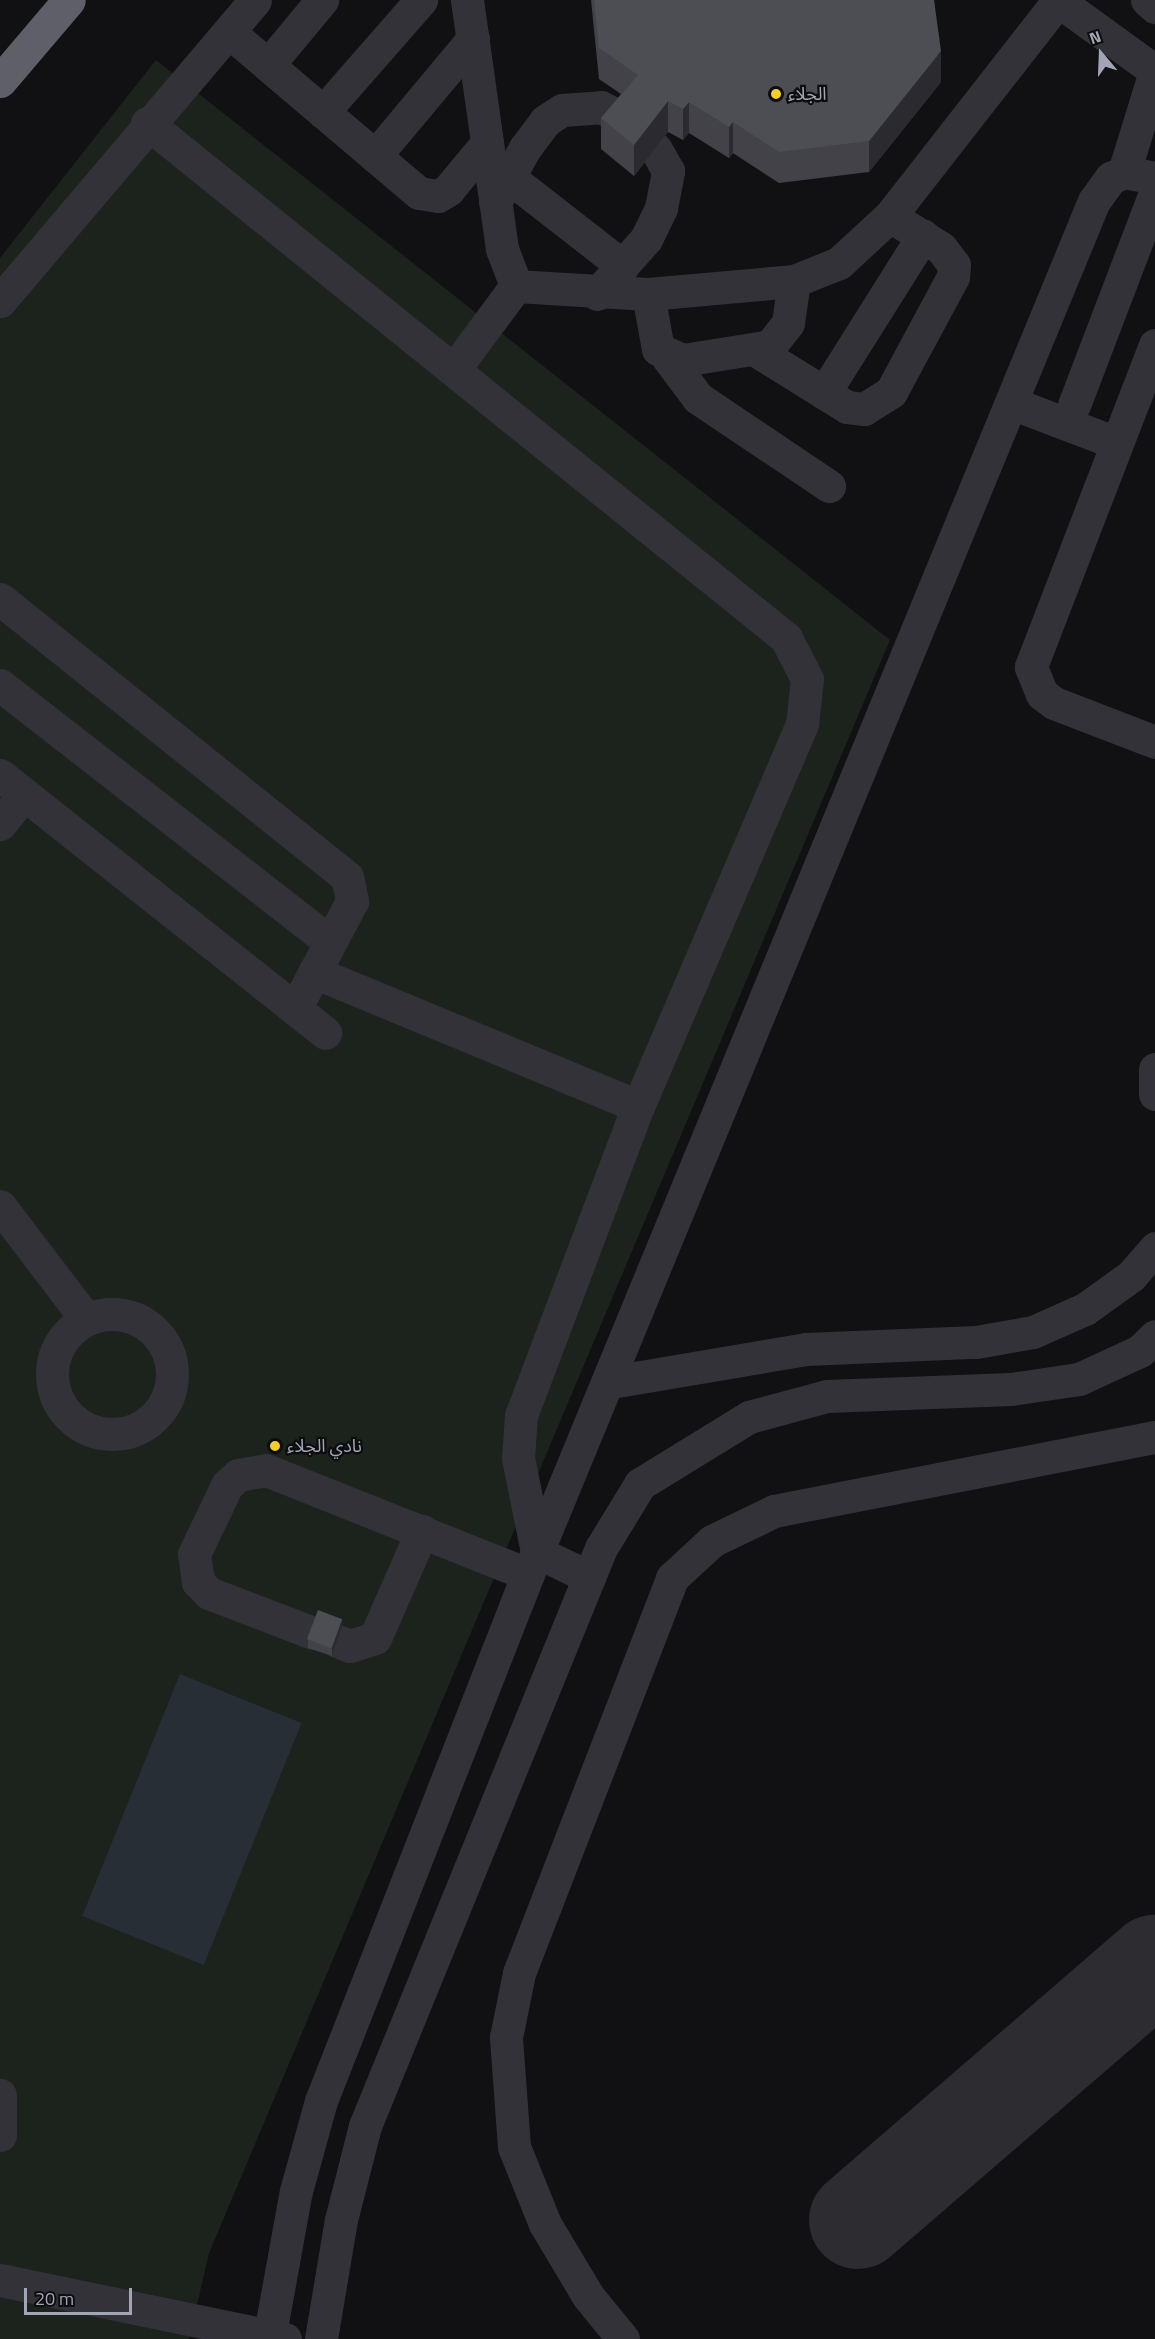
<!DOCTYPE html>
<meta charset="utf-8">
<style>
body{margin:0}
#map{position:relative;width:1155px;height:2339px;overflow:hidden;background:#111113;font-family:"Titillium Web","Noto Sans Arabic",sans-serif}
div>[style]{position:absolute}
.green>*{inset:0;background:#1c231d}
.water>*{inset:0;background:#282e36;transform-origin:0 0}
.taxiway>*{height:98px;margin:-49px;padding:0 49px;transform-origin:49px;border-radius:49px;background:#2c2c31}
.minor>*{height:33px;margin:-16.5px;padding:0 16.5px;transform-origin:16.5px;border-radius:16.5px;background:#323238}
.minor>.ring{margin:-16.5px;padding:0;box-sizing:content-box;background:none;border:33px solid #323238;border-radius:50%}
.highway>*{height:33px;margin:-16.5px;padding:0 16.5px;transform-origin:16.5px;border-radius:16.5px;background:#5e5f69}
.wall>*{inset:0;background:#434248}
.shaded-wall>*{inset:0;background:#2b2a2e}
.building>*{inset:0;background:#4d4d54;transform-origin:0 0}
.dots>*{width:16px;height:16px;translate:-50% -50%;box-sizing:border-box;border:3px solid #0d0c0e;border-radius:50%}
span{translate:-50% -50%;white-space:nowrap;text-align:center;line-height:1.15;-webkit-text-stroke:4.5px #0d0c0e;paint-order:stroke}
.poi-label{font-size:18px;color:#a2a5b4}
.left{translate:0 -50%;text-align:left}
.north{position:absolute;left:1071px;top:24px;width:60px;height:60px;-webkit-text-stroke:4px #0d0c0e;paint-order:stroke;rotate:341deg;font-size:16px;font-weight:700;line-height:24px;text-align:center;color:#a2a5b4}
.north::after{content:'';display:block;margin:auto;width:21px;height:27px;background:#a2a5b4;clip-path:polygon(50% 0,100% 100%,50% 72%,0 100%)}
.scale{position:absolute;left:24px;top:2288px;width:108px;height:27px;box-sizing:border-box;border:3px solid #a2a5b4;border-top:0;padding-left:8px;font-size:18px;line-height:21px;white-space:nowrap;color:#a2a5b4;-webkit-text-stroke:4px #0d0c0e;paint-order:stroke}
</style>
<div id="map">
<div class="green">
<i style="clip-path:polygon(156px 60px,890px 640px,209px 2253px,189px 2339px,0 2339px,0 258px)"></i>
</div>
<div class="water">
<i style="left:180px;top:1674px;width:131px;height:261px;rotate:22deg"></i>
</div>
<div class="taxiway">
<i style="left:858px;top:2220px;width:392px;rotate:-40.8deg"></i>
</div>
<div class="minor">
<i style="left:467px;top:0;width:251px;rotate:82deg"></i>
<i style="left:502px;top:249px;width:40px;rotate:69deg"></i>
<i style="left:1057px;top:0;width:121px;rotate:35.9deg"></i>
<i style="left:1147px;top:0;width:11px;rotate:41deg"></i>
<i style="left:229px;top:32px;width:249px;rotate:40.3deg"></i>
<i style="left:419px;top:193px;width:19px;rotate:9deg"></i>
<i style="left:438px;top:196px;width:12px;rotate:-31deg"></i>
<i style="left:448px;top:190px;width:61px;rotate:-50.3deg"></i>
<i style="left:268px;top:65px;width:85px;rotate:-50.3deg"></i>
<i style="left:323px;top:112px;width:149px;rotate:-48.8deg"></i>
<i style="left:147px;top:123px;width:821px;rotate:38.87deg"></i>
<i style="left:786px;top:638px;width:46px;rotate:62.9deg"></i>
<i style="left:807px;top:679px;width:45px;rotate:96.3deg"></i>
<i style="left:802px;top:724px;width:416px;rotate:113.2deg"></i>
<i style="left:638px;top:1106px;width:330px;rotate:110.7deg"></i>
<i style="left:521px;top:1415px;width:43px;rotate:94deg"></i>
<i style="left:518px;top:1458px;width:96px;rotate:78.6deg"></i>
<i style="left:537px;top:1552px;width:58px;rotate:25.7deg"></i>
<i style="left:375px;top:156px;width:153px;rotate:-50.1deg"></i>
<i style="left:1124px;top:172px;width:105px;rotate:-72.8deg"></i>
<i style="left:506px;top:175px;width:148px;rotate:37.9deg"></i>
<i style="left:495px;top:202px;width:62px;rotate:-60.9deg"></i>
<i style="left:525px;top:148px;width:34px;rotate:-53deg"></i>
<i style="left:545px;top:121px;width:20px;rotate:-33deg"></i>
<i style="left:562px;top:110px;width:39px;rotate:-4deg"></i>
<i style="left:601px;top:107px;width:27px;rotate:28deg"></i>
<i style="left:516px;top:286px;width:132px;rotate:3.5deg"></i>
<i style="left:648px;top:294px;width:147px;rotate:-5.1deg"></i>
<i style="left:794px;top:281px;width:48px;rotate:-21.8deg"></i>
<i style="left:839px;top:263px;width:69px;rotate:-42.7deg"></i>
<i style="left:890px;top:216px;width:273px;rotate:-52deg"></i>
<i style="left:597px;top:294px;width:74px;rotate:-48.3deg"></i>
<i style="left:646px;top:239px;width:34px;rotate:-64deg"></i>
<i style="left:661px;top:208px;width:38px;rotate:-79deg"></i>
<i style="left:668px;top:171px;width:25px;rotate:-119deg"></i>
<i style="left:648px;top:294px;width:56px;rotate:79.7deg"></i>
<i style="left:658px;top:349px;width:27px;rotate:24deg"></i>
<i style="left:683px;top:360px;width:88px;rotate:-9.1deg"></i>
<i style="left:770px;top:346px;width:29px;rotate:-52deg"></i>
<i style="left:788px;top:323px;width:42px;rotate:-81.9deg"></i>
<i style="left:0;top:301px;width:394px;rotate:-49.7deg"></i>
<i style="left:1155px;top:345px;width:345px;rotate:111.1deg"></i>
<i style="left:1031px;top:667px;width:29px;rotate:68deg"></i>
<i style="left:1042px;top:694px;width:15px;rotate:37deg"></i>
<i style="left:1054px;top:703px;width:108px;rotate:21.1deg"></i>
<i style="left:757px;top:351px;width:106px;rotate:31.9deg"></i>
<i style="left:847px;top:407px;width:17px;rotate:7deg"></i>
<i style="left:864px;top:409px;width:32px;rotate:-32deg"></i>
<i style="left:891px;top:392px;width:131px;rotate:-61.7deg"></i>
<i style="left:953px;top:277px;width:12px;rotate:-85deg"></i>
<i style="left:954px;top:265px;width:21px;rotate:-127deg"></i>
<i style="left:941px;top:248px;width:60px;rotate:-147.9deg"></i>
<i style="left:668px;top:358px;width:50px;rotate:53.1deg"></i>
<i style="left:698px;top:398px;width:158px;rotate:33.9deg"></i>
<i style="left:455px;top:368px;width:102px;rotate:-53.4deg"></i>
<i style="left:824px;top:393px;width:186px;rotate:-57.8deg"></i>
<i style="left:1014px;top:404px;width:109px;rotate:20.9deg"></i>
<i style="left:1074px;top:405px;width:227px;rotate:-69.1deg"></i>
<i style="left:0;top:599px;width:445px;rotate:38.7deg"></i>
<i style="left:347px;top:877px;width:25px;rotate:78deg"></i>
<i style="left:352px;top:901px;width:122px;rotate:117.8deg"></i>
<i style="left:0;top:685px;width:418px;rotate:37.9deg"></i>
<i style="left:0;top:775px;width:415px;rotate:38.4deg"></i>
<i style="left:0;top:824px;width:38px;rotate:-51deg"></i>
<i style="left:314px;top:972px;width:351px;rotate:22.5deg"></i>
<i style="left:1155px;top:1069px;width:25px;rotate:90deg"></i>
<i style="left:0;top:1206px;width:142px;rotate:52.7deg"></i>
<i class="ring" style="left:52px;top:1314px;width:87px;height:87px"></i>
<i style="left:611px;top:1382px;width:198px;rotate:-9.6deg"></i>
<i style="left:806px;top:1349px;width:170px;rotate:-2.4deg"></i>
<i style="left:976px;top:1342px;width:58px;rotate:-10deg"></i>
<i style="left:1033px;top:1332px;width:57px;rotate:-23.9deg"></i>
<i style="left:1085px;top:1309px;width:57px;rotate:-35.7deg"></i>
<i style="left:1131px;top:1276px;width:37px;rotate:-49deg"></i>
<i style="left:313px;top:1633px;width:111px;rotate:-159deg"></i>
<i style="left:209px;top:1593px;width:16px;rotate:-135deg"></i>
<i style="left:198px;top:1582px;width:28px;rotate:-98deg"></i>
<i style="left:194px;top:1554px;width:76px;rotate:-64.4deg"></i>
<i style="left:227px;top:1485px;width:15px;rotate:-42deg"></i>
<i style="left:238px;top:1475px;width:28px;rotate:-10deg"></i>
<i style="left:266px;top:1470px;width:282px;rotate:21.7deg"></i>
<i style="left:337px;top:1641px;width:14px;rotate:21deg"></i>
<i style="left:350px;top:1646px;width:26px;rotate:-18deg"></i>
<i style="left:375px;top:1638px;width:117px;rotate:-66.3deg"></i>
<i style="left:0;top:2095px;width:40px;rotate:90deg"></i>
<i style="left:0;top:2280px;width:291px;rotate:11.7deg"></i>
<i style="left:269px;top:2339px;width:150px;rotate:-79.7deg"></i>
<i style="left:296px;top:2191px;width:93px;rotate:-74.5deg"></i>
<i style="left:321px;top:2101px;width:566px;rotate:-68.56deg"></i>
<i style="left:528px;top:1574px;width:1485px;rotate:-67.6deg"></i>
<i style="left:1094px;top:201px;width:29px;rotate:-54deg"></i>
<i style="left:1111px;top:178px;width:14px;rotate:-25deg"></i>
<i style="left:1124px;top:172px;width:32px;rotate:11deg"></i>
<i style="left:321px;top:2339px;width:121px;rotate:-80.5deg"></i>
<i style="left:341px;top:2220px;width:97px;rotate:-75.7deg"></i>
<i style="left:365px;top:2126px;width:624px;rotate:-67.79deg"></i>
<i style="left:601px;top:1548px;width:75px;rotate:-58.6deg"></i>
<i style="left:640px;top:1484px;width:128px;rotate:-31.6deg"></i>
<i style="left:749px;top:1417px;width:81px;rotate:-15.1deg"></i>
<i style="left:827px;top:1396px;width:184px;rotate:-2.2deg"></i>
<i style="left:1011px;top:1389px;width:69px;rotate:-8.4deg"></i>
<i style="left:1079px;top:1379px;width:67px;rotate:-24.7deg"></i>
<i style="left:1140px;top:1351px;width:21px;rotate:-45deg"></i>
<i style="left:623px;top:2339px;width:55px;rotate:-129.1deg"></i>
<i style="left:588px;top:2296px;width:84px;rotate:-120.8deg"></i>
<i style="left:545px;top:2224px;width:83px;rotate:-111.9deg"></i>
<i style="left:514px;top:2147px;width:110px;rotate:-94.2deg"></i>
<i style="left:506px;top:2037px;width:65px;rotate:-78.5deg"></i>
<i style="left:519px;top:1973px;width:424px;rotate:-68.8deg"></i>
<i style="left:672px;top:1578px;width:54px;rotate:-42.8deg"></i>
<i style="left:712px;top:1541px;width:69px;rotate:-25.8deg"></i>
<i style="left:774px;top:1511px;width:388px;rotate:-11deg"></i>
</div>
<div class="highway">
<i style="left:0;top:81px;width:106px;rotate:-49.6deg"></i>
</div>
<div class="wall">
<i style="clip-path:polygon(591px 0,934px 0,941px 82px,869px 172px,779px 183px,733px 153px,729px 158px,689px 133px,683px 140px,668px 132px,634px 176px,601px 149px,601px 118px,621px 94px,599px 79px)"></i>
<i style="clip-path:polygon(342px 1628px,332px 1656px,308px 1648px,308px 1639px)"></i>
</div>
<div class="shaded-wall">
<i style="clip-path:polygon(941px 51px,941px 82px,869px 172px,869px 141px)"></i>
<i style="clip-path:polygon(668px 101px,668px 132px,634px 176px,634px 145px)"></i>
<i style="clip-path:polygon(689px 102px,689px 133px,683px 140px,683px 109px)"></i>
<i style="clip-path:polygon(733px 122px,733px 153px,729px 158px,729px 127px)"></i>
<i style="clip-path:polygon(342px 1619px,342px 1628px,332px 1656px,332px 1648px)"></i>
</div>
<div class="building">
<i style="clip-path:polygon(594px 0,934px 0,941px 51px,869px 141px,779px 152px,733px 122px,729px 127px,689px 102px,683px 109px,668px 101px,634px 145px,601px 118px,638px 75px,599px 48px)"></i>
<i style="left:318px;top:1610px;width:26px;height:31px;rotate:21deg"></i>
</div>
<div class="dots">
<i style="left:776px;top:94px;background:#f4cf28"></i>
<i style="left:275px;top:1446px;background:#f4cf28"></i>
</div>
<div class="poi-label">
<span class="left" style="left:788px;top:94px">الجلاء</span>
<span class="left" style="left:287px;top:1446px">نادي الجلاء</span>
</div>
<div class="north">N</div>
<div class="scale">20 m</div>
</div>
